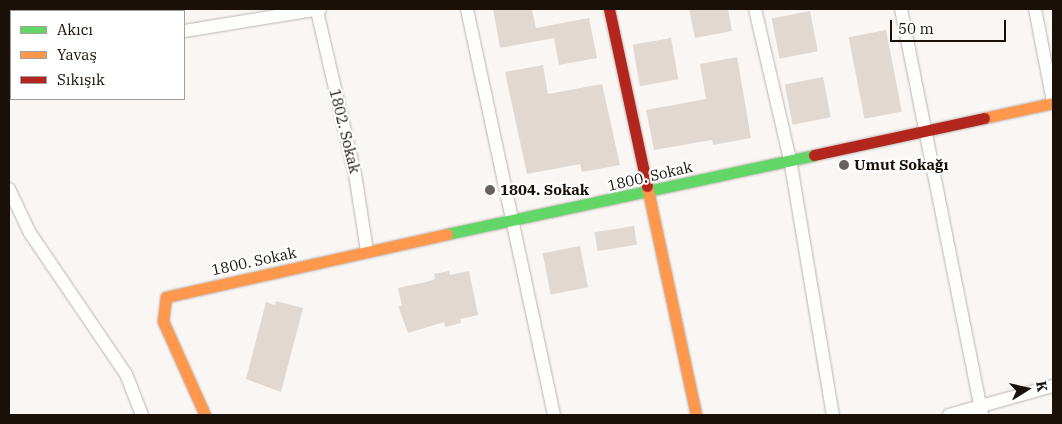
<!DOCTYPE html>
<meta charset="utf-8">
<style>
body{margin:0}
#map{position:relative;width:1062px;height:424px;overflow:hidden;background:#f9f6f4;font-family:"IBM Plex Serif",serif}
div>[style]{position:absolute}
.building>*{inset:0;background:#e1d8d2;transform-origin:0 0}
.roads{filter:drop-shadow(0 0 1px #bbb5b1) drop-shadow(0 0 1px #bbb5b1)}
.street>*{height:12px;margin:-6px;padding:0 6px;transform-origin:6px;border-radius:6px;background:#fefefd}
.fast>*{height:11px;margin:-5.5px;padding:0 5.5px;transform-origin:5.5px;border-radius:5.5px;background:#63d668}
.slow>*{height:11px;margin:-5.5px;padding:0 5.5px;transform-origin:5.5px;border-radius:5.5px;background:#ff974d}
.jam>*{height:11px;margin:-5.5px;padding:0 5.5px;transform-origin:5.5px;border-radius:5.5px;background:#b3261e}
.dots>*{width:14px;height:14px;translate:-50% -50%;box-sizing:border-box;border:2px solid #fff;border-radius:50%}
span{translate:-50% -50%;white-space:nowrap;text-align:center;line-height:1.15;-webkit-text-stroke:4.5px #fff;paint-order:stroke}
.street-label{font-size:15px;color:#19100a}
.poi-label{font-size:15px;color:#19100a;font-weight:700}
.left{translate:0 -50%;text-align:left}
.frame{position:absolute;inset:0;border:10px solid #19100a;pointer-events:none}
.legend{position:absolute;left:10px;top:10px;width:175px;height:90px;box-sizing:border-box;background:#fff;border:1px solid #a39f9d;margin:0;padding:6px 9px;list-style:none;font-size:15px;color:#19100a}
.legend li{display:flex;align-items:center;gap:10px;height:25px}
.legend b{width:25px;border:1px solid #a39f9d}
.north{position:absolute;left:1002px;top:364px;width:50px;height:50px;-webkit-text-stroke:4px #fff;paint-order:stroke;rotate:80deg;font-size:14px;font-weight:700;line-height:20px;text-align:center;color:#19100a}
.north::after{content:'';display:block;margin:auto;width:18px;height:22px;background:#19100a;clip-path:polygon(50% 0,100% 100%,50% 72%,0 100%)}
.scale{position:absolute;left:890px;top:20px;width:116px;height:22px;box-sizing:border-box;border:2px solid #19100a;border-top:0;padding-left:6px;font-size:15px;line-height:18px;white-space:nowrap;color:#19100a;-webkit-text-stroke:4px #fff;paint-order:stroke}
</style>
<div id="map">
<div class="building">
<i style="clip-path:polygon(493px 9px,532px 9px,536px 28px,589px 18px,597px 58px,559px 65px,554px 38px,500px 48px)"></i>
<i style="clip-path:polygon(689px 9px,728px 9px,732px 31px,695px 38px)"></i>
<i style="left:810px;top:11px;width:41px;height:39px;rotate:79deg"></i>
<i style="left:886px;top:30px;width:83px;height:38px;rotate:79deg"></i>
<i style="left:671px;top:38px;width:42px;height:39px;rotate:80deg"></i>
<i style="clip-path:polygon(737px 57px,751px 138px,713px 145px,712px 140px,654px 150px,646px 110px,706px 99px,700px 64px)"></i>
<i style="clip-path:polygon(543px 65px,548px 94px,602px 84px,620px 165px,582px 172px,580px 164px,527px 174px,505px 72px)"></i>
<i style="left:823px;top:77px;width:41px;height:39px;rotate:79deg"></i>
<i style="left:634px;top:226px;width:19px;height:40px;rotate:81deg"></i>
<i style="left:580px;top:246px;width:42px;height:38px;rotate:79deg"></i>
<i style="clip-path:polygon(449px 271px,450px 275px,469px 271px,478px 315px,460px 319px,461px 323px,445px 327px,444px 322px,408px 333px,398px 306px,402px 306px,398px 288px,426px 282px,435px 279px,434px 274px)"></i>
<i style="clip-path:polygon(276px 301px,303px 308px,281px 392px,246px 379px,266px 302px,275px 305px)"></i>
</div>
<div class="roads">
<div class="street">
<i style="left:467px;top:9px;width:415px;rotate:77.9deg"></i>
<i style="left:755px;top:9px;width:154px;rotate:76.9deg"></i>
<i style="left:790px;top:159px;width:260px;rotate:80.5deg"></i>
<i style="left:901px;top:9px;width:414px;rotate:78.7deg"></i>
<i style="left:1035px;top:9px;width:95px;rotate:79deg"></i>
<i style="left:317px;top:11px;width:167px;rotate:76.9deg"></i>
<i style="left:355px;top:174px;width:78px;rotate:81.1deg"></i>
<i style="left:184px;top:31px;width:138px;rotate:-9.2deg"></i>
<i style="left:9px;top:189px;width:49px;rotate:64.5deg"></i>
<i style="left:30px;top:233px;width:171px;rotate:55.8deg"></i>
<i style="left:126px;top:374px;width:44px;rotate:68.7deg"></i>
<i style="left:949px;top:415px;width:108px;rotate:-15.6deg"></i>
</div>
<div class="fast">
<i style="left:447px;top:234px;width:375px;rotate:-12.1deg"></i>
</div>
<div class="slow">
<i style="left:984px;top:118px;width:71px;rotate:-12.3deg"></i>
<i style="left:647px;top:186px;width:234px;rotate:77.9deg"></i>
<i style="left:205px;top:415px;width:103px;rotate:-114.1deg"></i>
<i style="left:163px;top:321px;width:24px;rotate:-83deg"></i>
<i style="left:166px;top:297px;width:288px;rotate:-12.6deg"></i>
</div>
<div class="jam">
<i style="left:609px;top:9px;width:181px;rotate:77.9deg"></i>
<i style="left:814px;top:155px;width:174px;rotate:-12.3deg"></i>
</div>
</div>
<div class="dots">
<i style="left:844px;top:165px;background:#67605c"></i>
<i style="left:490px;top:190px;background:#67605c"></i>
</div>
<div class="street-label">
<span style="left:345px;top:131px;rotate:76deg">1802. Sokak</span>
<span style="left:650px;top:176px;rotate:-13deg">1800. Sokak</span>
<span style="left:254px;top:261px;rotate:-12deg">1800. Sokak</span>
</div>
<div class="poi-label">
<span class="left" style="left:854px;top:165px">Umut Sokağı</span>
<span class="left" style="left:500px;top:190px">1804. Sokak</span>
</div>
<div class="frame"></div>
<ul class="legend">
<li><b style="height:6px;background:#63d668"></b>Akıcı</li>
<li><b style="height:6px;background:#ff974d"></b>Yavaş</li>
<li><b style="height:6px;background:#b3261e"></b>Sıkışık</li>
</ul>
<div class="north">K</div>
<div class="scale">50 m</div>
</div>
